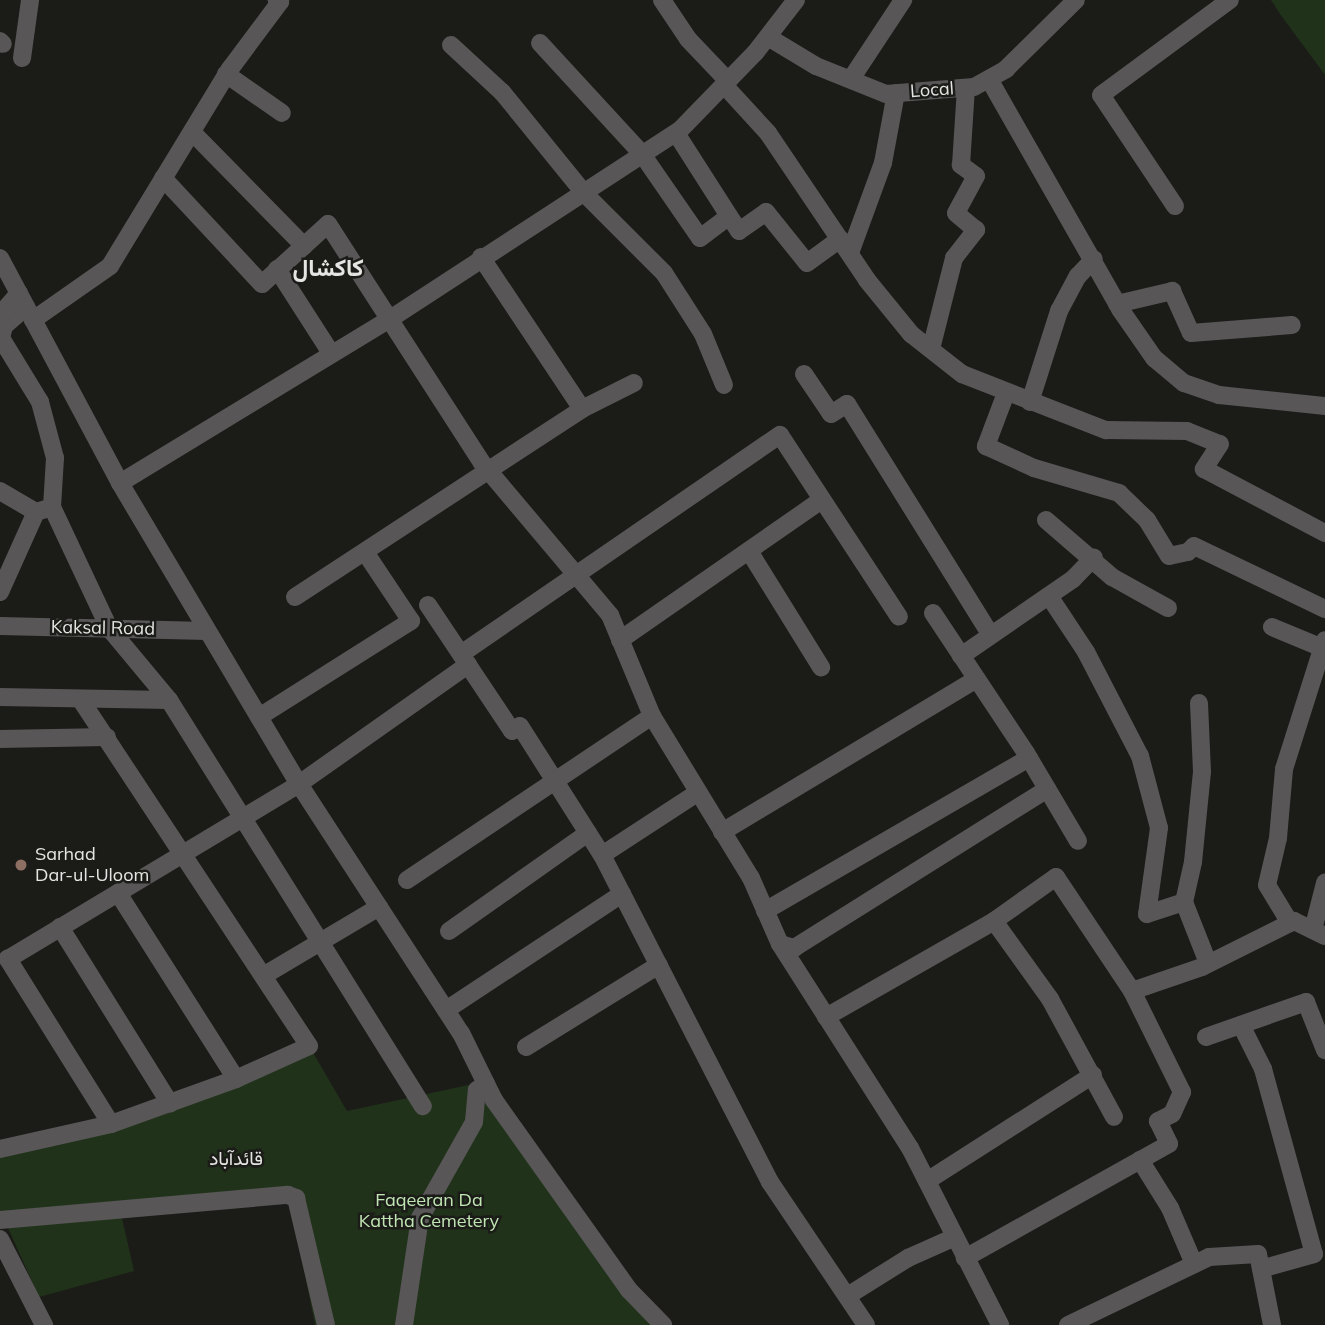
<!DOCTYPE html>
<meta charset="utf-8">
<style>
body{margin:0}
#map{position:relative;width:1325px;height:1325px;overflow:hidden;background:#1b1b18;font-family:Mulish,Vazirmatn,sans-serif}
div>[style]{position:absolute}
.green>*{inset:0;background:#21321b}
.minor>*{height:18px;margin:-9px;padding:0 9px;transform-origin:9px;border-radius:9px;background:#585657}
.dots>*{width:19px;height:19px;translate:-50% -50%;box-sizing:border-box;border:4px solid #1b1b18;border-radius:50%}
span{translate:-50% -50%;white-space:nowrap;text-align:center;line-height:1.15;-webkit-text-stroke:5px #1b1b18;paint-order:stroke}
.street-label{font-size:18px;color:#e5e5e3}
.poi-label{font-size:18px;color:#e5e5e3}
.left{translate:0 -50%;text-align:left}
.park-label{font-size:18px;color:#c0e6b3}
.neighbourhood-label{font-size:19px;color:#e5e5e3}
.district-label{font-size:24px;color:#e5e5e3;font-weight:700}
</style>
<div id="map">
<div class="green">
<i style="clip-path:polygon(1271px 0,1325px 0,1325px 75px,1280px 14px)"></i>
<i style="clip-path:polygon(308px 1044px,347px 1111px,473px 1084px,668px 1325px,315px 1325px,290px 1200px,122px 1218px,134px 1271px,39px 1297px,4px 1219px,0 1220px,0 1148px,236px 1079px)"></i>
</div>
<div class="minor">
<i style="left:662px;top:0;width:47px;rotate:56.3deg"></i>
<i style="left:688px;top:39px;width:58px;rotate:46.4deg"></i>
<i style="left:768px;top:37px;width:56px;rotate:31.1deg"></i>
<i style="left:816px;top:66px;width:75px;rotate:21.8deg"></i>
<i style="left:886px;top:94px;width:88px;rotate:-4.5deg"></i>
<i style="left:974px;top:87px;width:37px;rotate:-29deg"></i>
<i style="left:1006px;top:69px;width:98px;rotate:-44.6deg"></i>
<i style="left:0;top:41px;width:4px;rotate:45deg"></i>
<i style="left:540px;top:43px;width:151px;rotate:47.4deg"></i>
<i style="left:642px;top:154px;width:102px;rotate:55.4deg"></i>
<i style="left:700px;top:238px;width:36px;rotate:-37deg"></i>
<i style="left:729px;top:216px;width:18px;rotate:56deg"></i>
<i style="left:739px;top:231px;width:33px;rotate:-35deg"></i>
<i style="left:766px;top:212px;width:65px;rotate:51.2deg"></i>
<i style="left:807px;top:263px;width:41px;rotate:-36deg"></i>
<i style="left:451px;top:45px;width:69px;rotate:42.7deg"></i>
<i style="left:502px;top:92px;width:130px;rotate:50.9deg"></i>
<i style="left:584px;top:193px;width:113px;rotate:45deg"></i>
<i style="left:664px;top:273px;width:72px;rotate:57.4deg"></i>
<i style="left:703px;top:334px;width:55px;rotate:67.6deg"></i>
<i style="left:22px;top:58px;width:59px;rotate:-82.1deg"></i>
<i style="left:226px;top:74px;width:68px;rotate:34.9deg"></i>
<i style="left:851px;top:79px;width:95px;rotate:-56.6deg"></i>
<i style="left:989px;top:79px;width:265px;rotate:60.3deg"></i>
<i style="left:1120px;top:309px;width:60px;rotate:55.2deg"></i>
<i style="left:1154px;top:358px;width:39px;rotate:40deg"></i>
<i style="left:1184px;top:383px;width:37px;rotate:19deg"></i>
<i style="left:1219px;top:395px;width:107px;rotate:5.9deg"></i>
<i style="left:724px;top:85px;width:65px;rotate:47.5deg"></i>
<i style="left:768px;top:133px;width:177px;rotate:56deg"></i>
<i style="left:867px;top:280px;width:70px;rotate:50.8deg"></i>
<i style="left:911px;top:334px;width:65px;rotate:38.1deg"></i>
<i style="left:962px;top:374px;width:155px;rotate:21.3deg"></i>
<i style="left:1106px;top:430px;width:81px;rotate:0.7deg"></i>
<i style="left:1187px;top:431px;width:35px;rotate:22deg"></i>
<i style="left:1220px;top:444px;width:30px;rotate:123deg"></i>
<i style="left:1204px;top:469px;width:137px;rotate:27.9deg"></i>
<i style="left:676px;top:133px;width:98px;rotate:57.4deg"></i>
<i style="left:194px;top:134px;width:157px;rotate:45.5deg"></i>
<i style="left:163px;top:178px;width:145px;rotate:47deg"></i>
<i style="left:262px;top:284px;width:89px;rotate:-42.3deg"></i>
<i style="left:328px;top:224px;width:284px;rotate:57.2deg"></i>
<i style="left:482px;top:463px;width:199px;rotate:49.9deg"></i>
<i style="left:610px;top:615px;width:109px;rotate:67.4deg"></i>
<i style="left:652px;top:716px;width:190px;rotate:58.6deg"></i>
<i style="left:751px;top:878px;width:72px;rotate:66.3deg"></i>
<i style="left:780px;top:944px;width:242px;rotate:57.5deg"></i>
<i style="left:910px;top:1148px;width:199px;rotate:63deg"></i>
<i style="left:1175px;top:206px;width:133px;rotate:-123.7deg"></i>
<i style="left:1101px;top:95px;width:160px;rotate:-36.4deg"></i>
<i style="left:850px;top:253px;width:96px;rotate:-69.9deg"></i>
<i style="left:883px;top:163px;width:71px;rotate:-79.5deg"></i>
<i style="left:481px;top:257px;width:182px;rotate:56.4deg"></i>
<i style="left:0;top:258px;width:255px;rotate:61.9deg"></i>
<i style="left:120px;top:483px;width:350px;rotate:59.3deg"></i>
<i style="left:299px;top:784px;width:297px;rotate:57deg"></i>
<i style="left:461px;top:1033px;width:75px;rotate:63.8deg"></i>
<i style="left:494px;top:1100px;width:233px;rotate:54.6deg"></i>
<i style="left:629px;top:1290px;width:49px;rotate:45.8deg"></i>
<i style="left:277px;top:269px;width:100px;rotate:57.3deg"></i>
<i style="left:1117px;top:304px;width:57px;rotate:-13.3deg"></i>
<i style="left:1172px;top:291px;width:46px;rotate:65.7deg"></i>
<i style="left:1191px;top:333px;width:101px;rotate:-4.5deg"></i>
<i style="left:26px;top:307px;width:29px;rotate:139deg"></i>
<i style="left:4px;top:326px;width:12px;rotate:104deg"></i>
<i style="left:1px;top:338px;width:75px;rotate:58.6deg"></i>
<i style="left:40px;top:402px;width:58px;rotate:75deg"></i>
<i style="left:55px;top:458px;width:49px;rotate:93.5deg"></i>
<i style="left:52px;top:507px;width:134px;rotate:64.8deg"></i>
<i style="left:109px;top:628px;width:94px;rotate:50.2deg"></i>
<i style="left:169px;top:700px;width:479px;rotate:58deg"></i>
<i style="left:0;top:315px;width:29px;rotate:-49deg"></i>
<i style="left:33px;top:320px;width:94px;rotate:-35deg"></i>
<i style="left:110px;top:266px;width:231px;rotate:-58.7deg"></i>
<i style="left:230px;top:69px;width:84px;rotate:-53.3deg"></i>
<i style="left:280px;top:2px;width:4px;rotate:-146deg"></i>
<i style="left:931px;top:349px;width:94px;rotate:-75.8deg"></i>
<i style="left:954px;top:258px;width:36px;rotate:-52deg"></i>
<i style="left:976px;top:230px;width:26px;rotate:-140deg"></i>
<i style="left:956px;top:213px;width:42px;rotate:-61.6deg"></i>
<i style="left:976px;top:176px;width:19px;rotate:-144deg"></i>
<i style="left:961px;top:165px;width:77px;rotate:-86.3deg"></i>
<i style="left:804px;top:374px;width:48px;rotate:56deg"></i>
<i style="left:831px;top:414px;width:19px;rotate:-32deg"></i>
<i style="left:847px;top:404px;width:272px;rotate:58.1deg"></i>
<i style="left:1006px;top:393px;width:57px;rotate:110.7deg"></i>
<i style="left:986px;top:446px;width:53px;rotate:24.6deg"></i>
<i style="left:1034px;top:468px;width:89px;rotate:16.4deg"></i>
<i style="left:1119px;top:493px;width:39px;rotate:44deg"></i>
<i style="left:1147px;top:520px;width:42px;rotate:58.6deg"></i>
<i style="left:1169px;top:556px;width:19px;rotate:-12deg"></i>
<i style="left:1188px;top:552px;width:8px;rotate:-45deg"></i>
<i style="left:1194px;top:546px;width:145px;rotate:25.7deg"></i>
<i style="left:1030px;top:402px;width:96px;rotate:-72.3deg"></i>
<i style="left:1059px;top:311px;width:40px;rotate:-62deg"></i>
<i style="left:1078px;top:276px;width:23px;rotate:-47deg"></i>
<i style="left:120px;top:483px;width:316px;rotate:-31.3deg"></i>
<i style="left:390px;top:319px;width:346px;rotate:-33.1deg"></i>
<i style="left:680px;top:130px;width:107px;rotate:-45.8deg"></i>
<i style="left:755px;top:53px;width:67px;rotate:-52.3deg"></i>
<i style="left:0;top:491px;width:42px;rotate:30.3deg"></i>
<i style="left:36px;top:512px;width:10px;rotate:-17deg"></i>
<i style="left:1046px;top:520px;width:87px;rotate:40.8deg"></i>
<i style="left:1112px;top:577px;width:64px;rotate:29deg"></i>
<i style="left:749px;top:551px;width:137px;rotate:58.2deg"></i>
<i style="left:0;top:592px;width:88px;rotate:-65.8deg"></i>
<i style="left:1049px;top:596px;width:67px;rotate:56.5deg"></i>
<i style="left:1086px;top:652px;width:117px;rotate:62.6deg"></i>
<i style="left:1140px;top:756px;width:74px;rotate:75.2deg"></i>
<i style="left:1159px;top:828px;width:87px;rotate:97.9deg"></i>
<i style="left:1147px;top:914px;width:39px;rotate:-18deg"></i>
<i style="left:1184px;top:902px;width:66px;rotate:68.5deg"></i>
<i style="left:295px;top:597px;width:343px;rotate:-33.2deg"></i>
<i style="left:582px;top:409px;width:58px;rotate:-26.6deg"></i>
<i style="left:428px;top:605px;width:151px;rotate:56.3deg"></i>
<i style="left:512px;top:731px;width:9px;rotate:-32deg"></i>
<i style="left:520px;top:726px;width:153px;rotate:57.6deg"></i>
<i style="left:602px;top:855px;width:368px;rotate:62.8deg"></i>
<i style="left:770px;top:1182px;width:172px;rotate:56.1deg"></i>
<i style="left:933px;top:613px;width:168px;rotate:56.4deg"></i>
<i style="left:1026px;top:753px;width:102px;rotate:59.4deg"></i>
<i style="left:0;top:626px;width:207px;rotate:1.4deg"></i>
<i style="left:1272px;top:627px;width:57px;rotate:22.5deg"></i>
<i style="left:620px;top:640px;width:244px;rotate:-34.8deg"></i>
<i style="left:461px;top:654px;width:387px;rotate:-34.5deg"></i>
<i style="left:780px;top:435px;width:217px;rotate:56.8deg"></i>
<i style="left:961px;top:656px;width:136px;rotate:-34.5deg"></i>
<i style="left:1073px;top:579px;width:30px;rotate:-46deg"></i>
<i style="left:0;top:697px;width:169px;rotate:1deg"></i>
<i style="left:259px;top:717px;width:180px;rotate:-32.3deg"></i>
<i style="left:411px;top:621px;width:83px;rotate:-123.7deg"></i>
<i style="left:0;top:739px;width:107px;rotate:-1.1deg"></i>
<i style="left:722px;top:832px;width:297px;rotate:-31deg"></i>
<i style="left:602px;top:855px;width:113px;rotate:-33.1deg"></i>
<i style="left:407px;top:880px;width:295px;rotate:-33.8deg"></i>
<i style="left:118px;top:893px;width:220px;rotate:57.6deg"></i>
<i style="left:1184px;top:902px;width:41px;rotate:-77.3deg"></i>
<i style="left:1193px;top:862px;width:90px;rotate:-84.3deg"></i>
<i style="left:1202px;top:772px;width:69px;rotate:-92.5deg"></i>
<i style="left:765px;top:911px;width:305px;rotate:-30.1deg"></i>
<i style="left:994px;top:921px;width:96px;rotate:54.3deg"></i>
<i style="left:1050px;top:999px;width:134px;rotate:61.5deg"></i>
<i style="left:1290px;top:923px;width:44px;rotate:-121.2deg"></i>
<i style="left:1267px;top:885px;width:48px;rotate:-76.8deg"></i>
<i style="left:1278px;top:838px;width:69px;rotate:-85deg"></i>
<i style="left:1284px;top:769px;width:135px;rotate:-72.4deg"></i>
<i style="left:60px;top:927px;width:208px;rotate:58.1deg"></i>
<i style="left:1313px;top:930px;width:49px;rotate:-75.7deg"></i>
<i style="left:449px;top:931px;width:170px;rotate:-35.2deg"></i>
<i style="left:780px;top:944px;width:15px;rotate:16deg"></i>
<i style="left:794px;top:948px;width:299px;rotate:-32.1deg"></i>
<i style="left:263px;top:976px;width:135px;rotate:-30.7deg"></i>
<i style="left:1132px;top:991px;width:74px;rotate:-18.9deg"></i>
<i style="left:1202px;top:967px;width:103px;rotate:-26.6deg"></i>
<i style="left:1294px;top:921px;width:34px;rotate:26deg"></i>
<i style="left:446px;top:1010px;width:211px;rotate:-33.4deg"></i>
<i style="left:826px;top:1017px;width:193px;rotate:-29.7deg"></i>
<i style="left:994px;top:921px;width:76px;rotate:-35.4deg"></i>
<i style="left:1056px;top:877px;width:137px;rotate:56.3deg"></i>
<i style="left:1132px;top:991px;width:113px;rotate:63.7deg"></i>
<i style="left:1182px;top:1092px;width:24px;rotate:114deg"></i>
<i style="left:1172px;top:1114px;width:16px;rotate:153deg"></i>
<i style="left:1158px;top:1121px;width:25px;rotate:64deg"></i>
<i style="left:1169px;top:1144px;width:234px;rotate:150.8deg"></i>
<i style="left:1241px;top:1025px;width:49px;rotate:63.4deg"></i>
<i style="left:1263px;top:1069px;width:192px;rotate:74.6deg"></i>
<i style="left:1314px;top:1254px;width:55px;rotate:164.2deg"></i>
<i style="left:1206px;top:1037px;width:106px;rotate:-19.3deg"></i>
<i style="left:1306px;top:1002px;width:52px;rotate:68.4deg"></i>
<i style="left:526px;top:1047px;width:156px;rotate:-31.7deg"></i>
<i style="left:111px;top:1124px;width:195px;rotate:-122deg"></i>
<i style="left:8px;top:959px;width:340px;rotate:-31deg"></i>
<i style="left:299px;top:784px;width:207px;rotate:-35.2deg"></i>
<i style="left:0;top:1149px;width:114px;rotate:-12.7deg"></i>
<i style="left:111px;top:1124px;width:133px;rotate:-19.8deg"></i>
<i style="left:236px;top:1079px;width:80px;rotate:-24.3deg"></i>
<i style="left:309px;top:1046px;width:414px;rotate:-123.4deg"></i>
<i style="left:1140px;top:1160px;width:57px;rotate:58deg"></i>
<i style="left:1170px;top:1208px;width:61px;rotate:66.8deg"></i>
<i style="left:927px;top:1181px;width:197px;rotate:-32.6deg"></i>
<i style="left:0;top:1220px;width:289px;rotate:-5deg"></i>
<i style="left:288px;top:1195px;width:9px;rotate:21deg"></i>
<i style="left:296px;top:1198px;width:130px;rotate:76.7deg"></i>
<i style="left:0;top:1239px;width:97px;rotate:62.9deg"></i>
<i style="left:849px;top:1295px;width:70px;rotate:-32.1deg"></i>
<i style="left:908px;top:1258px;width:51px;rotate:-24.1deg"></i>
<i style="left:404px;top:1325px;width:108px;rotate:-81.5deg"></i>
<i style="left:420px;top:1218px;width:110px;rotate:-60.6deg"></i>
<i style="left:474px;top:1122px;width:32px;rotate:-85deg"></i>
<i style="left:477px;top:1090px;width:11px;rotate:-34deg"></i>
<i style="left:1068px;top:1325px;width:157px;rotate:-25.7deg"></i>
<i style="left:1209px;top:1257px;width:49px;rotate:-3.5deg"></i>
<i style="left:1258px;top:1254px;width:72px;rotate:78.8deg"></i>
</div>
<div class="dots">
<i style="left:21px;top:865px;background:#8d6e63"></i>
</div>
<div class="street-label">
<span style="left:932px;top:90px;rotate:-4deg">Local</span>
<span style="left:103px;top:628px;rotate:1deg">Kaksal Road</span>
</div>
<div class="poi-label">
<span class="left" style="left:35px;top:865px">Sarhad<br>Dar-ul-Uloom</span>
</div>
<div class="park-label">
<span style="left:429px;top:1211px">Faqeeran Da<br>Kattha Cemetery</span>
</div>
<div class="neighbourhood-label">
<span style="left:236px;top:1159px">قائدآباد</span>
</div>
<div class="district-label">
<span style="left:328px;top:268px">کاکشال</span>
</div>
</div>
